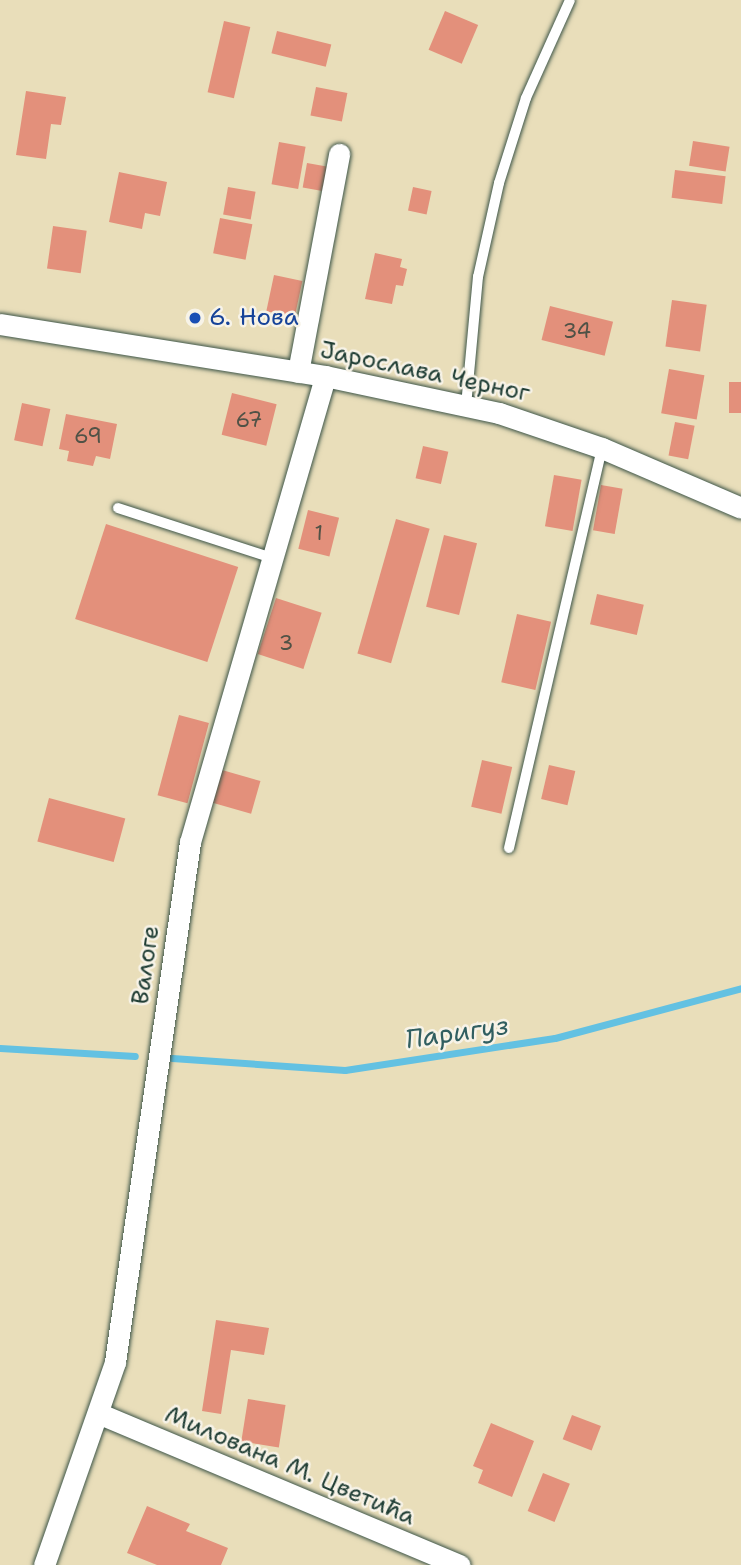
<!DOCTYPE html>
<meta charset="utf-8">
<style>
body{margin:0}
#map{position:relative;width:741px;height:1565px;overflow:hidden;background:#e9deba;font-family:"Shantell Sans",sans-serif}
div>[style]{position:absolute}
.stream>*{height:7px;margin:-3.5px;padding:0 3.5px;transform-origin:3.5px;border-radius:3.5px;background:#63c1e2}
.building>*{inset:0;background:#e3907b;transform-origin:0 0}
.roads{filter:drop-shadow(0 0 2px #3d5548) drop-shadow(0 0 2px #3d5548)}
.lane>*{height:10px;margin:-5px;padding:0 5px;transform-origin:5px;border-radius:5px;background:#fff}
.street>*{height:21px;margin:-10.5px;padding:0 10.5px;transform-origin:10.5px;border-radius:10.5px;background:#fff}
.dots>*{width:19px;height:19px;translate:-50% -50%;box-sizing:border-box;border:4px solid #f7f3e8;border-radius:50%}
span{translate:-50% -50%;white-space:nowrap;text-align:center;line-height:1.15;-webkit-text-stroke:5px #f7f3e8;paint-order:stroke}
.number-label{font-size:21px;color:#505246}
.number-label span{-webkit-text-stroke-width:0}
.transit-label{font-size:24px;color:#164399}
.left{translate:0 -50%;text-align:left}
.street-label{font-size:24px;color:#1f3d34}
.water-label{font-size:26px;color:#305e60;font-style:italic}
</style>
<div id="map">
<div class="stream">
<i style="left:0;top:1048px;width:135px;rotate:3.4deg"></i>
<i style="left:172px;top:1058px;width:173px;rotate:4deg"></i>
<i style="left:345px;top:1070px;width:212px;rotate:-8.7deg"></i>
<i style="left:555px;top:1038px;width:193px;rotate:-15deg"></i>
</div>
<div class="building">
<i style="left:445px;top:11px;width:36px;height:42px;rotate:23deg"></i>
<i style="left:224px;top:21px;width:27px;height:73px;rotate:13deg"></i>
<i style="left:277px;top:31px;width:56px;height:23px;rotate:14deg"></i>
<i style="left:316px;top:87px;width:32px;height:29px;rotate:11deg"></i>
<i style="clip-path:polygon(26px 91px,66px 97px,61px 125px,51px 124px,46px 159px,16px 155px)"></i>
<i style="left:693px;top:141px;width:37px;height:25px;rotate:9deg"></i>
<i style="left:279px;top:142px;width:27px;height:43px;rotate:10deg"></i>
<i style="left:307px;top:163px;width:27px;height:25px;rotate:10deg"></i>
<i style="left:675px;top:170px;width:51px;height:28px;rotate:7deg"></i>
<i style="clip-path:polygon(119px 172px,167px 182px,160px 216px,145px 213px,142px 229px,109px 222px)"></i>
<i style="left:228px;top:187px;width:28px;height:28px;rotate:10deg"></i>
<i style="left:413px;top:187px;width:19px;height:24px;rotate:12deg"></i>
<i style="left:220px;top:218px;width:33px;height:36px;rotate:11deg"></i>
<i style="left:53px;top:226px;width:34px;height:43px;rotate:8deg"></i>
<i style="clip-path:polygon(375px 253px,402px 259px,400px 267px,407px 269px,403px 286px,396px 285px,392px 304px,365px 299px)"></i>
<i style="left:274px;top:275px;width:29px;height:37px;rotate:12deg"></i>
<i style="left:672px;top:300px;width:35px;height:47px;rotate:8deg"></i>
<i style="left:550px;top:306px;width:65px;height:35px;rotate:14deg"></i>
<i style="left:669px;top:369px;width:36px;height:45px;rotate:10deg"></i>
<i style="left:729px;top:382px;width:12px;height:31px"></i>
<i style="left:232px;top:393px;width:46px;height:43px;rotate:14deg"></i>
<i style="left:22px;top:403px;width:29px;height:38px;rotate:12deg"></i>
<i style="clip-path:polygon(66px 414px,117px 424px,110px 459px,96px 456px,93px 466px,67px 461px,69px 451px,59px 449px)"></i>
<i style="left:675px;top:422px;width:20px;height:34px;rotate:11deg"></i>
<i style="left:423px;top:446px;width:26px;height:33px;rotate:13deg"></i>
<i style="left:554px;top:475px;width:28px;height:52px;rotate:10deg"></i>
<i style="left:601px;top:485px;width:22px;height:46px;rotate:10deg"></i>
<i style="left:308px;top:510px;width:32px;height:40px;rotate:14deg"></i>
<i style="left:396px;top:519px;width:35px;height:140px;rotate:16deg"></i>
<i style="left:106px;top:524px;width:139px;height:100px;rotate:18deg"></i>
<i style="left:444px;top:535px;width:34px;height:74px;rotate:14deg"></i>
<i style="left:597px;top:594px;width:48px;height:31px;rotate:13deg"></i>
<i style="left:276px;top:598px;width:48px;height:59px;rotate:18deg"></i>
<i style="left:517px;top:614px;width:35px;height:70px;rotate:13deg"></i>
<i style="left:179px;top:715px;width:31px;height:83px;rotate:15deg"></i>
<i style="left:482px;top:760px;width:31px;height:48px;rotate:13deg"></i>
<i style="left:549px;top:765px;width:27px;height:35px;rotate:13deg"></i>
<i style="left:222px;top:770px;width:40px;height:34px;rotate:16deg"></i>
<i style="left:49px;top:798px;width:79px;height:45px;rotate:15deg"></i>
<i style="clip-path:polygon(216px 1320px,269px 1328px,264px 1355px,231px 1350px,221px 1414px,202px 1411px)"></i>
<i style="left:248px;top:1399px;width:38px;height:43px;rotate:9deg"></i>
<i style="left:572px;top:1415px;width:31px;height:26px;rotate:21deg"></i>
<i style="clip-path:polygon(491px 1423px,534px 1441px,512px 1497px,478px 1483px,483px 1470px,473px 1466px)"></i>
<i style="left:543px;top:1473px;width:29px;height:41px;rotate:22deg"></i>
<i style="clip-path:polygon(147px 1506px,190px 1524px,186px 1531px,228px 1548px,221px 1565px,157px 1565px,127px 1553px)"></i>
</div>
<div class="roads">
<div class="lane">
<i style="left:466px;top:406px;width:130px;rotate:-84.7deg"></i>
<i style="left:478px;top:277px;width:96px;rotate:-77.4deg"></i>
<i style="left:499px;top:183px;width:89px;rotate:-72.4deg"></i>
<i style="left:526px;top:98px;width:107px;rotate:-65.8deg"></i>
<i style="left:118px;top:508px;width:162px;rotate:18deg"></i>
<i style="left:509px;top:848px;width:411px;rotate:-76.9deg"></i>
</div>
<div class="street">
<i style="left:0;top:324px;width:329px;rotate:9.1deg"></i>
<i style="left:325px;top:376px;width:178px;rotate:12deg"></i>
<i style="left:499px;top:413px;width:109px;rotate:18.8deg"></i>
<i style="left:602px;top:448px;width:151px;rotate:23.3deg"></i>
<i style="left:298px;top:372px;width:222px;rotate:-79.3deg"></i>
<i style="left:100px;top:1414px;width:390px;rotate:22.8deg"></i>
<i style="left:44px;top:1565px;width:215px;rotate:-70.7deg"></i>
<i style="left:115px;top:1362px;width:525px;rotate:-81.79deg"></i>
<i style="left:190px;top:842px;width:485px;rotate:-73.8deg"></i>
</div>
</div>
<div class="dots">
<i style="left:195px;top:318px;background:#1a4fb4"></i>
</div>
<div class="number-label">
<span style="left:577px;top:331px">34</span>
<span style="left:249px;top:420px">67</span>
<span style="left:88px;top:436px">69</span>
<span style="left:319px;top:533px">1</span>
<span style="left:286px;top:643px">3</span>
</div>
<div class="transit-label">
<span class="left" style="left:209px;top:318px">6. Нова</span>
</div>
<div class="street-label">
<span style="left:425px;top:372px;rotate:12deg">Јарослава Черног</span>
<span style="left:146px;top:965px;rotate:-82deg">Валоге</span>
<span style="left:290px;top:1466px;rotate:23deg">Милована М. Цветића</span>
</div>
<div class="water-label">
<span style="left:457px;top:1032px;rotate:-8deg">Паригуз</span>
</div>
</div>
